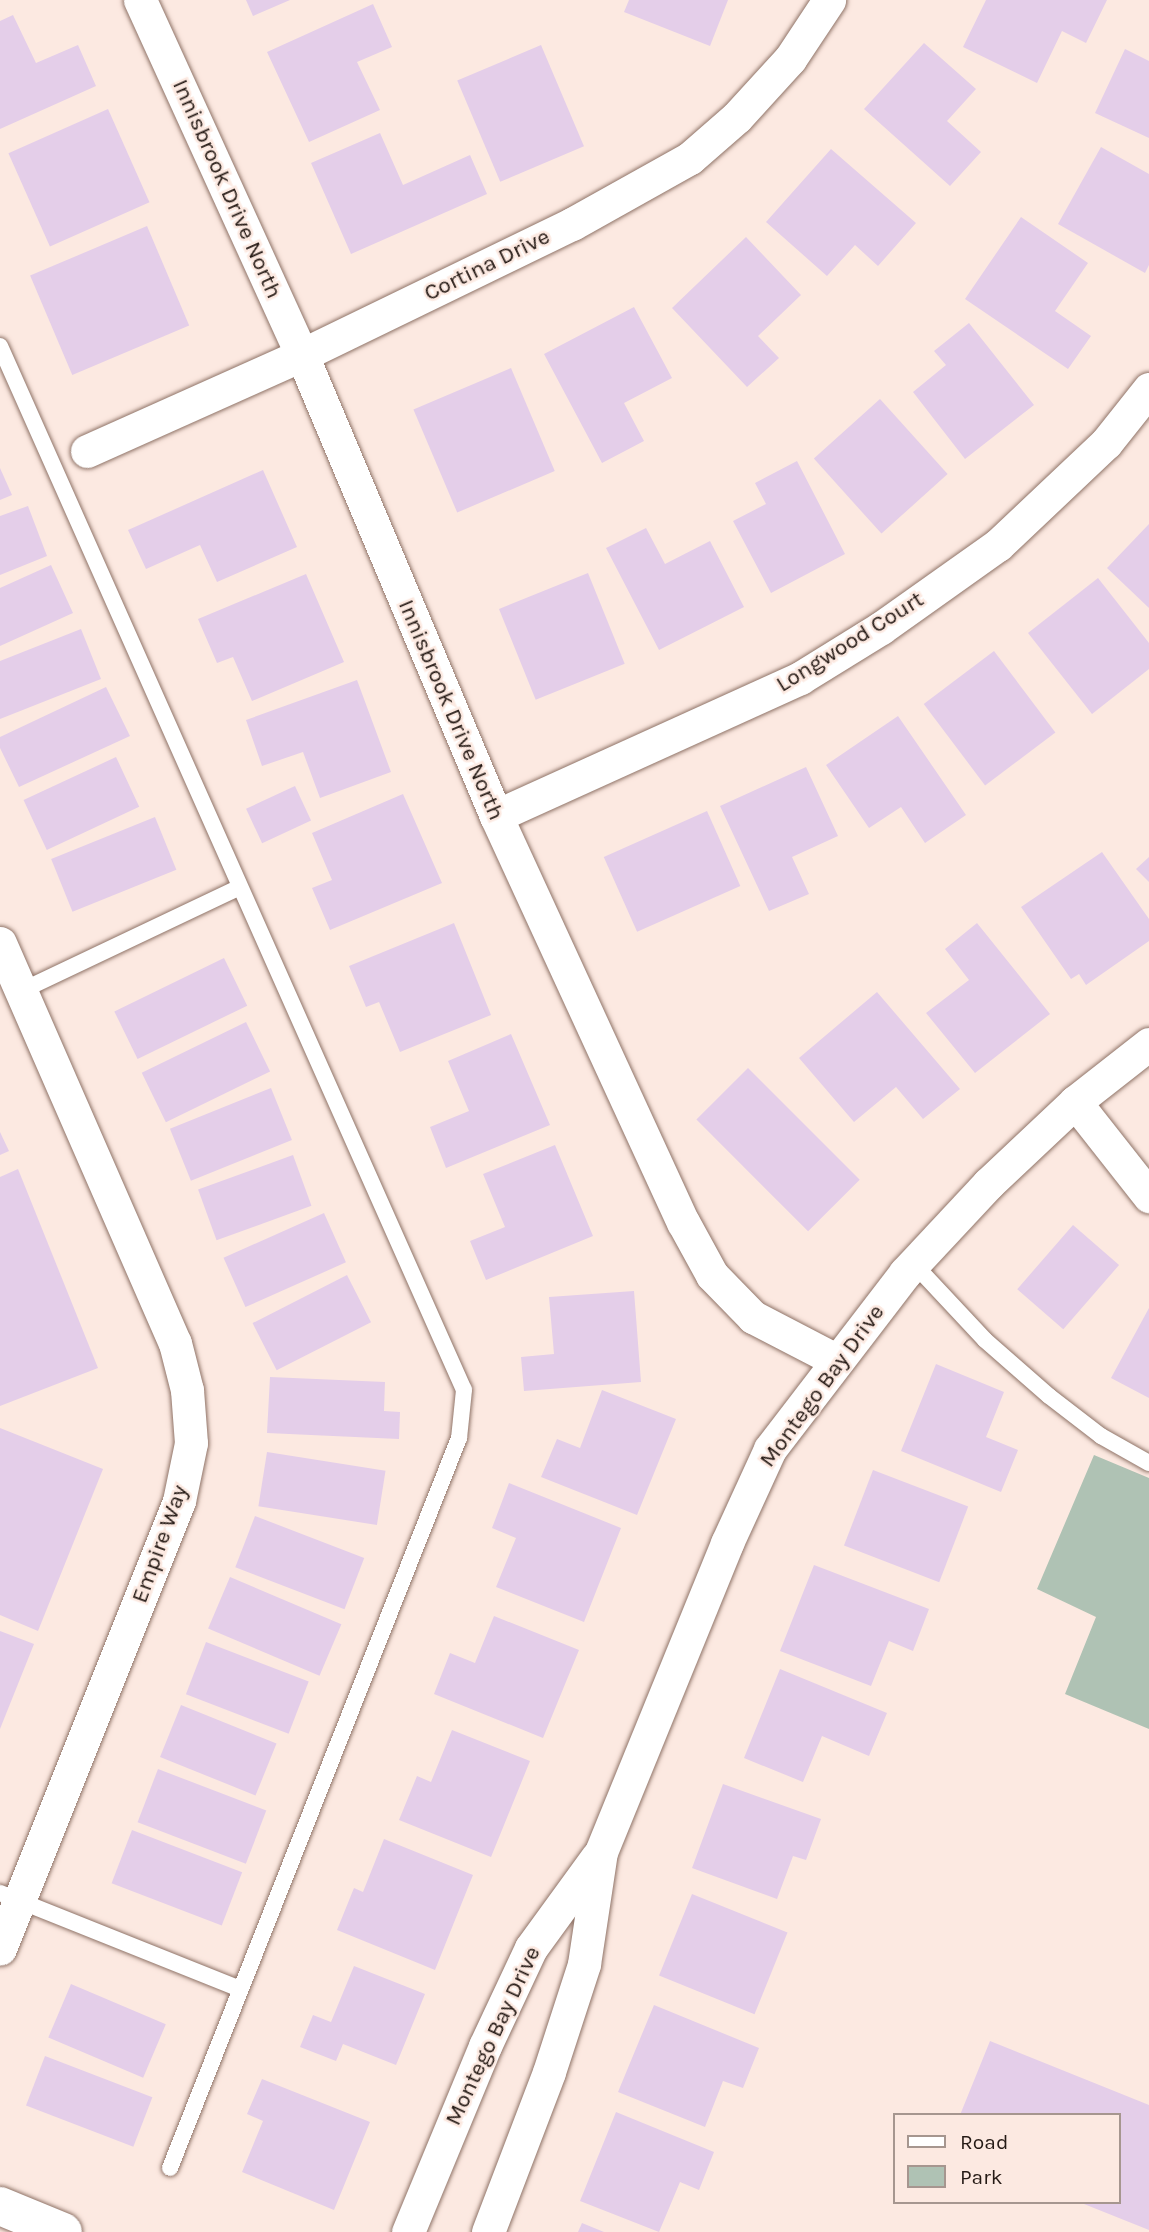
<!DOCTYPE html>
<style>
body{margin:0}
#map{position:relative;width:1149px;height:2232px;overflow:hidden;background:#fce9e1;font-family:Karla,sans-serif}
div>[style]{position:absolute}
.green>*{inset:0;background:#afc2b4}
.building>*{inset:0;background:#e4cee9;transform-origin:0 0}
.roads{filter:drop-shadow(0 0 2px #8f7367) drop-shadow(0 0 2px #8f7367)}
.service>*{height:16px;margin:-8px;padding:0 8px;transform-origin:8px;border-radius:8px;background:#fff}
.minor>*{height:33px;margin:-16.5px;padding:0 16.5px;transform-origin:16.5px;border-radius:16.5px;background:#fff}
.tertiary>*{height:38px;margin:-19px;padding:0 19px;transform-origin:19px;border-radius:19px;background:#fff}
span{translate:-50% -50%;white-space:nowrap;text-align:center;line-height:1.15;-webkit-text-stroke:5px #fce9e1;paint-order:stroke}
.street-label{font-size:23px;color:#251a15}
.legend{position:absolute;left:893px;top:2113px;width:228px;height:91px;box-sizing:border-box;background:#fce9e1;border:2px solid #a6968f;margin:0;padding:9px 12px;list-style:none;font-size:21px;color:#251a15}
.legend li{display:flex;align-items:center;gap:14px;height:35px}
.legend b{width:35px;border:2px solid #a6968f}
</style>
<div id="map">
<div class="green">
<i style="clip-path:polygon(1094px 1455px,1149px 1478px,1149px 1729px,1065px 1694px,1096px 1617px,1037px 1589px)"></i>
</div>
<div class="building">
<i style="clip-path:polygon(246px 0,290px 0,253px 16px)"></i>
<i style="clip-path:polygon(629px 0,728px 0,710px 46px,624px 12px)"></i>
<i style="clip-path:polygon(986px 0,1107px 0,1086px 43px,1062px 31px,1037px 83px,963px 47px)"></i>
<i style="clip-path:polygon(373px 4px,392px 47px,357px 62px,380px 110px,309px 142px,267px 52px)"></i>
<i style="clip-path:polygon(13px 15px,36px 63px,78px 45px,96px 86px,0 129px,0 21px)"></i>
<i style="clip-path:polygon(924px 43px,976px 89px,947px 121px,981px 152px,950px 186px,864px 109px)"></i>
<i style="left:541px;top:45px;width:110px;height:91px;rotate:67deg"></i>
<i style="clip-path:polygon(1125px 49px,1149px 61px,1149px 138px,1095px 113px)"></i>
<i style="left:108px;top:109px;width:102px;height:109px;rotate:66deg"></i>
<i style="clip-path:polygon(380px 133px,403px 185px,470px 155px,487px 194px,351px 254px,311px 163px)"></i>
<i style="clip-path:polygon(1101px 147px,1149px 174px,1149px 265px,1145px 273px,1058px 224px)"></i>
<i style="clip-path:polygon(831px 149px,916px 223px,878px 266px,855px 245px,827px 276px,766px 222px)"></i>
<i style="clip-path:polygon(1021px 217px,1088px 263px,1055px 311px,1091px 336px,1068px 369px,965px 299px)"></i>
<i style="left:147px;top:226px;width:108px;height:127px;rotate:67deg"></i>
<i style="clip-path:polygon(746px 237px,801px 295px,758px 336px,779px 358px,747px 387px,672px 308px)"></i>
<i style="clip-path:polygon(634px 307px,672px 378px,624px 403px,644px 441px,602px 463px,544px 354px)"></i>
<i style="clip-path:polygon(969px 323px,1034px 405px,965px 459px,913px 392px,946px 365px,934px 351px)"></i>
<i style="left:511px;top:368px;width:112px;height:106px;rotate:67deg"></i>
<i style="left:880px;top:399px;width:101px;height:89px;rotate:48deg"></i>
<i style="clip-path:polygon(797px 461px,845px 554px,771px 593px,733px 521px,766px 504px,755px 483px)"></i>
<i style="clip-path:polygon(0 468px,12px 495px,0 500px)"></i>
<i style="clip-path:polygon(263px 470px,297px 547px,217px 582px,200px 545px,146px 569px,128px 530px)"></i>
<i style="clip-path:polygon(28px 506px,47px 556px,0 575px,0 516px)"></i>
<i style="clip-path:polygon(1149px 524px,1149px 608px,1107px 568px)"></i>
<i style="clip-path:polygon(646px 528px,665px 564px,710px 541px,744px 607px,659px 650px,606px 548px)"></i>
<i style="clip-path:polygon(51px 565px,73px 613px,0 646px,0 588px)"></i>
<i style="left:588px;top:573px;width:98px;height:96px;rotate:68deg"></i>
<i style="clip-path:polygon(306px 574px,344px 662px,252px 701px,233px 657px,217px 663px,198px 619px)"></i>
<i style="clip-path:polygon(1098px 578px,1149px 643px,1149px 669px,1092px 714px,1028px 633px)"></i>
<i style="clip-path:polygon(81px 629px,101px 679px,0 719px,0 661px)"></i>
<i style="left:994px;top:651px;width:102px;height:88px;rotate:53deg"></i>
<i style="clip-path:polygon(357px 680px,391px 772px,320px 798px,303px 752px,262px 766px,246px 720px)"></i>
<i style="clip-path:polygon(106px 687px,130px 736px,19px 787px,0 748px,0 737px)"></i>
<i style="clip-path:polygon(898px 716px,966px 815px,925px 843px,901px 807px,869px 828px,826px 765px)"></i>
<i style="left:116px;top:757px;width:55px;height:102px;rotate:65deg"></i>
<i style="clip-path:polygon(806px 767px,838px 836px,792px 857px,809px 894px,769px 911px,720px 806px)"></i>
<i style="left:295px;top:786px;width:38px;height:54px;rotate:65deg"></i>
<i style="clip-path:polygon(403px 794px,442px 883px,330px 930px,312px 888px,332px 880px,312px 833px)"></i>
<i style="left:707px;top:811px;width:82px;height:113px;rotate:66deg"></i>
<i style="left:155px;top:817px;width:57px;height:112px;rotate:68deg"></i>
<i style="clip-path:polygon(1102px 852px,1149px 919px,1149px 941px,1086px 985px,1079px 974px,1071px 979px,1021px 907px)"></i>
<i style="clip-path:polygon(1149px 857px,1149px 882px,1136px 869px)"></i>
<i style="clip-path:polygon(454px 923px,491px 1015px,400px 1052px,379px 1002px,366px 1007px,349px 966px)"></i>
<i style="clip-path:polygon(977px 923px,1050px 1014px,975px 1073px,926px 1013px,969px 980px,945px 949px)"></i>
<i style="left:224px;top:958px;width:53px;height:122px;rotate:64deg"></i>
<i style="clip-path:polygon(877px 992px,960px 1089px,923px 1119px,896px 1087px,854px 1122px,799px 1058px)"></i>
<i style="left:246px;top:1022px;width:55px;height:116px;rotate:64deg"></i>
<i style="clip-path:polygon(511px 1034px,550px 1125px,446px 1168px,430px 1127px,469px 1111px,448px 1061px)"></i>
<i style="left:748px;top:1068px;width:158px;height:73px;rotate:45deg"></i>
<i style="left:271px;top:1088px;width:56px;height:109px;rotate:68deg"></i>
<i style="clip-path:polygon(0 1132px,9px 1151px,0 1155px)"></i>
<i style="clip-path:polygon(555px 1145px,593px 1236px,486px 1280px,470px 1241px,505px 1227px,483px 1174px)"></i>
<i style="left:293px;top:1155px;width:54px;height:101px;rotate:70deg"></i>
<i style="clip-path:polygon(18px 1169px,98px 1368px,0 1406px,0 1177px)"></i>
<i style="left:324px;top:1213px;width:54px;height:110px;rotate:66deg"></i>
<i style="left:1073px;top:1225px;width:61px;height:85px;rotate:41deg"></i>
<i style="left:347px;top:1275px;width:53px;height:106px;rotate:63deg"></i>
<i style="clip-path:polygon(634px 1291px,641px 1382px,524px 1391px,521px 1357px,554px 1354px,549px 1297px)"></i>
<i style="clip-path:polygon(1149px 1308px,1149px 1398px,1111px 1378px)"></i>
<i style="clip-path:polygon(936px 1364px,1004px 1392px,986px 1437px,1018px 1450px,1001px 1492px,901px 1451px)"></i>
<i style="clip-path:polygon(270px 1377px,385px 1382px,384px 1411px,400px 1412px,399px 1439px,267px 1433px)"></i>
<i style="clip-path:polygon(602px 1390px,676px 1419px,637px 1515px,541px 1477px,557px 1439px,580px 1448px)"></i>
<i style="clip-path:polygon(0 1428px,103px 1469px,38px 1631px,0 1615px)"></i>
<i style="left:267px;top:1452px;width:120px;height:55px;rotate:9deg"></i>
<i style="left:873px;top:1470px;width:102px;height:81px;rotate:21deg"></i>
<i style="clip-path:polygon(509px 1483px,621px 1528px,584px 1622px,496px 1587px,516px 1538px,492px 1528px)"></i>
<i style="left:255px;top:1516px;width:117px;height:55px;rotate:21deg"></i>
<i style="clip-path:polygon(814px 1565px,929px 1609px,913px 1651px,889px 1641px,871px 1686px,780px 1651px)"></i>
<i style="left:230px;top:1577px;width:121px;height:56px;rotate:23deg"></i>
<i style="clip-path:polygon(494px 1616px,579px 1650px,543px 1738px,434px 1694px,450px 1653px,475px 1663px)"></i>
<i style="clip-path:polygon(0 1631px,34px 1644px,0 1729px)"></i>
<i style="left:206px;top:1642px;width:110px;height:56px;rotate:21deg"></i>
<i style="clip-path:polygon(780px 1669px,887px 1713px,869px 1756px,822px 1736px,803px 1782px,744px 1758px)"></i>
<i style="left:181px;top:1705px;width:103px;height:56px;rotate:22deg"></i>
<i style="clip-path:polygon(452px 1730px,530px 1761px,491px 1857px,399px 1820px,417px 1776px,431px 1782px)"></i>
<i style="left:158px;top:1769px;width:116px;height:57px;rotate:21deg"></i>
<i style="clip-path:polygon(723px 1784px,821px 1819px,806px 1860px,793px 1856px,777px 1899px,692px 1868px)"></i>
<i style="left:132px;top:1830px;width:118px;height:57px;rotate:21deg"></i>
<i style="clip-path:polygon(384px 1839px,473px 1875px,435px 1970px,337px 1930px,354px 1888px,363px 1892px)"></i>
<i style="left:692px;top:1894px;width:103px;height:88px;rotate:22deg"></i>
<i style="clip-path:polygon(354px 1966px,425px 1994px,396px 2065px,343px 2044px,336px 2061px,300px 2047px,313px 2015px,331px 2022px)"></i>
<i style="left:71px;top:1984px;width:103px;height:58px;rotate:23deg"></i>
<i style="clip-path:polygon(654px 2005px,759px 2048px,743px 2088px,723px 2081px,705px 2127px,618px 2092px)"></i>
<i style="clip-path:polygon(990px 2041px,1149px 2105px,1149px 2230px,1079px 2202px,1119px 2202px,1119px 2115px,960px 2115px)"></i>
<i style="left:45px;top:2056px;width:115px;height:53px;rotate:21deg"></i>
<i style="clip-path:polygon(262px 2079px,370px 2122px,334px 2210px,242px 2172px,263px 2121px,247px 2114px)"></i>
<i style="clip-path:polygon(616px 2112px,714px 2152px,699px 2190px,680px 2182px,659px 2232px,580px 2201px)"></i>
<i style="clip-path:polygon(582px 2223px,604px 2232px,578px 2232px)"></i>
</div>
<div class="roads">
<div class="service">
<i style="left:0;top:346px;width:1142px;rotate:66.04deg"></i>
<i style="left:464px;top:1390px;width:48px;rotate:95.9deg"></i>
<i style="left:459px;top:1438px;width:785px;rotate:111.6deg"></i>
<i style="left:21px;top:991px;width:242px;rotate:-25.4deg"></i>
<i style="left:914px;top:1264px;width:104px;rotate:46.9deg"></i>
<i style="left:985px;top:1340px;width:85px;rotate:41.2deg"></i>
<i style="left:1049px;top:1396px;width:66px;rotate:37.6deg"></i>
<i style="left:1101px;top:1436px;width:55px;rotate:29.4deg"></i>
<i style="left:0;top:1893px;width:258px;rotate:21.8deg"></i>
</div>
<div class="minor">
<i style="left:140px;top:0;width:390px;rotate:65.5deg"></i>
<i style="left:302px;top:355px;width:500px;rotate:67.18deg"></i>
<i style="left:496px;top:816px;width:447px;rotate:65.3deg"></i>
<i style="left:683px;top:1222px;width:60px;rotate:61.3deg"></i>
<i style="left:712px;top:1275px;width:59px;rotate:45.7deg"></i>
<i style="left:753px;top:1317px;width:93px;rotate:27.4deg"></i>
<i style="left:87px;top:451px;width:235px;rotate:-24.1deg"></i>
<i style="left:302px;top:355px;width:300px;rotate:-25.9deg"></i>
<i style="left:572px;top:224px;width:135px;rotate:-29.2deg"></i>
<i style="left:690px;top:158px;width:62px;rotate:-41.1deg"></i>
<i style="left:737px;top:117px;width:79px;rotate:-47.6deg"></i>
<i style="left:790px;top:59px;width:71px;rotate:-56.5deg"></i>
<i style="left:496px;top:816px;width:334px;rotate:-24.4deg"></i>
<i style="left:800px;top:678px;width:95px;rotate:-31.7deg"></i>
<i style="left:881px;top:628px;width:143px;rotate:-35.4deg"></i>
<i style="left:998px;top:545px;width:149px;rotate:-43.4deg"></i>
<i style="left:1106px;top:443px;width:69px;rotate:-51.5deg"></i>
<i style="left:0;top:943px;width:437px;rotate:66.4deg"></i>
<i style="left:175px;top:1343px;width:49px;rotate:75.7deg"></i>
<i style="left:187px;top:1390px;width:53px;rotate:85.7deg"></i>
<i style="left:191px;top:1443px;width:59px;rotate:101.7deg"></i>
<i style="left:179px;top:1501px;width:482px;rotate:111.8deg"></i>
<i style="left:1075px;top:1102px;width:120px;rotate:51.8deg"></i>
<i style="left:408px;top:2232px;width:201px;rotate:-67.5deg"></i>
<i style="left:485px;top:2046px;width:108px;rotate:-64.9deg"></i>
<i style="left:531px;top:1948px;width:112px;rotate:-54deg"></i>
<i style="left:488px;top:2232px;width:171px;rotate:-69.1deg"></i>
<i style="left:549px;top:2072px;width:114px;rotate:-72deg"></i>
<i style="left:584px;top:1964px;width:113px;rotate:-81.4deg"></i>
<i style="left:601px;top:1852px;width:334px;rotate:-67.8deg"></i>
<i style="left:727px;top:1543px;width:103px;rotate:-65.4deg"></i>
<i style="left:770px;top:1449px;width:222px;rotate:-52.5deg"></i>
<i style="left:905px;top:1273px;width:122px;rotate:-47deg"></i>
<i style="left:988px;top:1184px;width:120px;rotate:-43.3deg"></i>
<i style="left:1075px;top:1102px;width:94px;rotate:-38.1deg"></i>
</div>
<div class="tertiary">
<i style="left:0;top:2206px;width:68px;rotate:22.4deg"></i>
</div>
</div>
<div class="street-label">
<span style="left:227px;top:189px;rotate:66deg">Innisbrook Drive North</span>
<span style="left:487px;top:265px;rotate:-26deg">Cortina Drive</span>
<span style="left:850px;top:642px;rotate:-32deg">Longwood Court</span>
<span style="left:451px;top:710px;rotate:67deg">Innisbrook Drive North</span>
<span style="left:822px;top:1386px;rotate:-54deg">Montego Bay Drive</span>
<span style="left:160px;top:1544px;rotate:-70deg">Empire Way</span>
<span style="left:493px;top:2036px;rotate:-65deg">Montego Bay Drive</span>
</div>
<ul class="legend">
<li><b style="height:9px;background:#fff"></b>Road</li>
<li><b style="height:19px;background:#afc2b4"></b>Park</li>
</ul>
</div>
